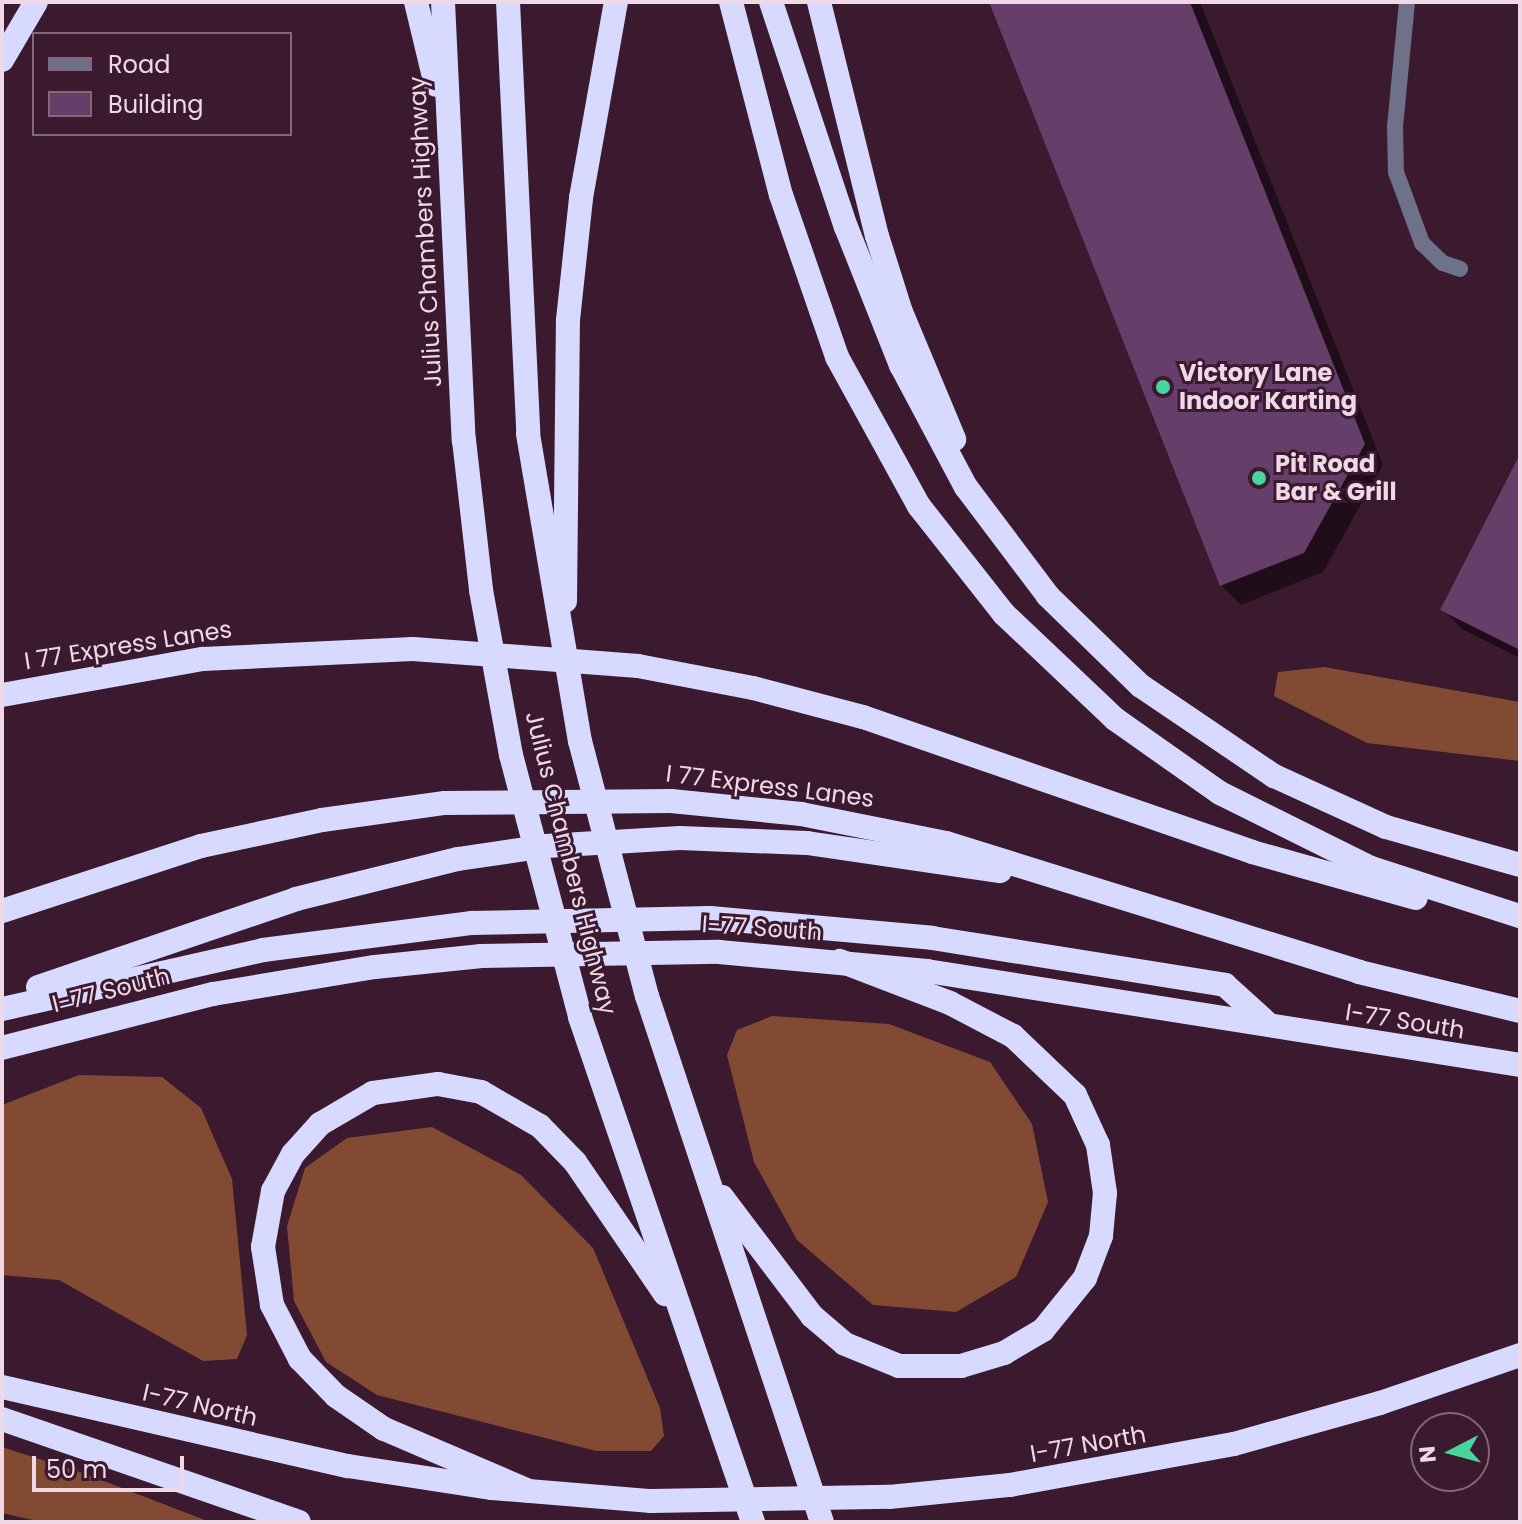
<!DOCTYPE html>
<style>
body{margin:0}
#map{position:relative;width:1522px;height:1524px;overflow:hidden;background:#3b1a2f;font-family:Poppins,sans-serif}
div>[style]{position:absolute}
.forest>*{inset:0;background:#824a32}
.shadow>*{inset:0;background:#0007}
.building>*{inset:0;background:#653e69}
.street>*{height:16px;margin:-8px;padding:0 8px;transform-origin:8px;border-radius:8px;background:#6f7089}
.highway>*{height:24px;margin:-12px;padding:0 12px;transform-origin:12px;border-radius:12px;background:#d7d9fe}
.highway-bridge>*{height:24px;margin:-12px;padding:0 12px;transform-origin:12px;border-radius:12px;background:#d7d9fe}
.dots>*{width:22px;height:22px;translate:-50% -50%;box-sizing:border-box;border:4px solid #3b1a2f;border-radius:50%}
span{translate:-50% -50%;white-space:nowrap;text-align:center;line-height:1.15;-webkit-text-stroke:6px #3b1a2f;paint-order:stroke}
.street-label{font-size:24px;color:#f0d9e6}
.poi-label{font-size:24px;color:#f0d9e6;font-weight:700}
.left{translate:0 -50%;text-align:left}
.frame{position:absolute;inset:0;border:4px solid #f0d9e6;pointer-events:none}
.legend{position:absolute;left:32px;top:32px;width:260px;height:104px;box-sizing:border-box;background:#3b1a2f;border:2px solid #836678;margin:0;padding:10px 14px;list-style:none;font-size:24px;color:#f0d9e6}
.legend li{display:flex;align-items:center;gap:16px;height:40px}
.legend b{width:40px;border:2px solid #836678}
.north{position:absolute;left:1410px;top:1412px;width:80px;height:80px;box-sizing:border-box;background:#3b1a2f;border:2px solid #836678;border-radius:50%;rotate:264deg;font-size:22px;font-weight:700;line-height:32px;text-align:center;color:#f0d9e6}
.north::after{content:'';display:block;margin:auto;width:28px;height:36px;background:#47d49d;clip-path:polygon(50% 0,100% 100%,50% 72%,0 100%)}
.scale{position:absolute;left:32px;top:1456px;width:152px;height:36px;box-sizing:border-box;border:4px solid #f0d9e6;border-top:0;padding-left:10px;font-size:24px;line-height:28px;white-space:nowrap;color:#f0d9e6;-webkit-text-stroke:6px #3b1a2f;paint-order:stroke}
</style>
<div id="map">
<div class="forest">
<i style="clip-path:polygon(1324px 667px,1520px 702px,1520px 761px,1367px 743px,1274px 696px,1278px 672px)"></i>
<i style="clip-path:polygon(772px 1016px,889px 1024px,990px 1062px,1032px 1124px,1048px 1202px,1016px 1277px,956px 1312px,873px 1305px,797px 1240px,754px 1162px,727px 1055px,737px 1030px)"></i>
<i style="clip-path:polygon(79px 1075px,162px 1077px,201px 1108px,232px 1179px,247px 1335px,237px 1359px,203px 1361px,59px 1280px,2px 1275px,2px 1105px)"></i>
<i style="clip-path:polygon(432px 1127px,521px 1175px,593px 1248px,660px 1408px,664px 1436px,651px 1451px,596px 1451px,377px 1395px,326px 1362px,294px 1301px,287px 1226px,305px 1168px,347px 1138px)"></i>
<i style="clip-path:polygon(2px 1447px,83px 1473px,210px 1522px,41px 1522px,2px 1513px)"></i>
</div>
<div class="shadow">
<i style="clip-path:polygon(991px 2px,1200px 2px,1383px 465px,1323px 572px,1241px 605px,1221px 585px)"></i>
<i style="clip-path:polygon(1520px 458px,1520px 658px,1462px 629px,1443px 609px)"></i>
</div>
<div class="building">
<i style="clip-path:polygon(989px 2px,1190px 2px,1365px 444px,1304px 553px,1220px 586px)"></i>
<i style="clip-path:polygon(1520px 454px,1520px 650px,1440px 610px)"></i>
</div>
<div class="street">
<i style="left:1407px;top:2px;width:125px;rotate:95.5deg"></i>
<i style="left:1395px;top:126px;width:46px;rotate:88.8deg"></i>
<i style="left:1396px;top:172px;width:76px;rotate:69.9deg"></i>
<i style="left:1422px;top:243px;width:29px;rotate:44deg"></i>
<i style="left:1443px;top:263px;width:18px;rotate:19deg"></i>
</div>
<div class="highway">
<i style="left:416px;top:2px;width:85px;rotate:76.5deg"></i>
<i style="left:443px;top:2px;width:439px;rotate:87.3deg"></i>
<i style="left:464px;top:440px;width:151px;rotate:83.5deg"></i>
<i style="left:481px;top:590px;width:168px;rotate:79.7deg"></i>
<i style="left:511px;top:755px;width:271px;rotate:75.2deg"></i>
<i style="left:580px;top:1017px;width:534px;rotate:71.09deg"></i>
<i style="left:508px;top:2px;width:432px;rotate:87.3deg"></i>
<i style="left:528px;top:434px;width:311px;rotate:80.4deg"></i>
<i style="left:580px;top:741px;width:264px;rotate:75.3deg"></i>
<i style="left:647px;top:996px;width:554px;rotate:71.6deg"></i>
<i style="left:731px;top:2px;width:199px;rotate:75.5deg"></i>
<i style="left:781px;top:195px;width:171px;rotate:70.9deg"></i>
<i style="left:837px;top:357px;width:170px;rotate:61.2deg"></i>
<i style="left:919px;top:506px;width:137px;rotate:51.8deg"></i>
<i style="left:1004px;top:614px;width:153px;rotate:43.4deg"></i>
<i style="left:1115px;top:719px;width:128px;rotate:35.2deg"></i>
<i style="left:1220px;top:793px;width:169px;rotate:26.4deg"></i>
<i style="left:1371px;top:868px;width:157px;rotate:17.9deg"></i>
<i style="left:771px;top:2px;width:237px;rotate:71.6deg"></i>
<i style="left:846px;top:227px;width:149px;rotate:68.3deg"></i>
<i style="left:901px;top:365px;width:138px;rotate:62deg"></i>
<i style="left:966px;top:487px;width:136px;rotate:53deg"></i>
<i style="left:1048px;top:596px;width:129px;rotate:44.1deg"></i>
<i style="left:1141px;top:686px;width:161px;rotate:34.1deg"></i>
<i style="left:1274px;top:776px;width:123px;rotate:24.5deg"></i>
<i style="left:1386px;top:827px;width:139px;rotate:15.8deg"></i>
<i style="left:819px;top:2px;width:241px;rotate:76.1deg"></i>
<i style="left:877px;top:236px;width:80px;rotate:72.5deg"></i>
<i style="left:901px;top:312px;width:138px;rotate:67.3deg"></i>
<i style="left:2px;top:60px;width:67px;rotate:-59.6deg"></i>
<i style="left:565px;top:601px;width:281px;rotate:-89.4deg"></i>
<i style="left:568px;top:320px;width:123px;rotate:-83.9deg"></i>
<i style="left:581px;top:198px;width:199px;rotate:-79.9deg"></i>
<i style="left:638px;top:666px;width:117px;rotate:10.8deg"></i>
<i style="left:753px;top:688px;width:114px;rotate:14.8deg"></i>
<i style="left:863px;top:717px;width:412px;rotate:19.1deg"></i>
<i style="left:1252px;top:852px;width:170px;rotate:15.7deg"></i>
<i style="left:2px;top:695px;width:204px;rotate:-10.2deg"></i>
<i style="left:203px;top:659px;width:210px;rotate:-2.7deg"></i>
<i style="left:671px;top:801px;width:131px;rotate:5.7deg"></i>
<i style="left:801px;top:814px;width:148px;rotate:11.3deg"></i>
<i style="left:946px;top:843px;width:433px;rotate:17.3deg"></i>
<i style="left:1359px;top:972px;width:166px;rotate:13.6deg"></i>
<i style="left:680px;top:838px;width:127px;rotate:2.3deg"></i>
<i style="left:807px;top:843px;width:195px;rotate:8.3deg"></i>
<i style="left:2px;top:911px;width:209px;rotate:-18.1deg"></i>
<i style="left:201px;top:846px;width:124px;rotate:-12.1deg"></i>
<i style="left:322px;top:820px;width:124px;rotate:-7.9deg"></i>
<i style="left:710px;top:918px;width:223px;rotate:5.1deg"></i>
<i style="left:932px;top:938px;width:297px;rotate:9.1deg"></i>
<i style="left:1225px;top:985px;width:55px;rotate:42.1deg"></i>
<i style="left:719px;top:952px;width:209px;rotate:5.2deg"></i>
<i style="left:927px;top:971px;width:600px;rotate:9.01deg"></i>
<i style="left:38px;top:987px;width:273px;rotate:-18.8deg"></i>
<i style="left:296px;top:899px;width:167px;rotate:-13.9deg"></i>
<i style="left:2px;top:1009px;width:268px;rotate:-12.7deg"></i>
<i style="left:263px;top:950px;width:211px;rotate:-7.4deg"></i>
<i style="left:2px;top:1048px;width:218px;rotate:-14.4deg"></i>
<i style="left:213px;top:994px;width:164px;rotate:-9.5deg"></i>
<i style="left:375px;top:967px;width:107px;rotate:-5.9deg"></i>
<i style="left:722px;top:1197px;width:149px;rotate:52.9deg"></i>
<i style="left:812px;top:1316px;width:43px;rotate:40.3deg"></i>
<i style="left:845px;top:1344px;width:58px;rotate:22.2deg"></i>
<i style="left:899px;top:1366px;width:62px"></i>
<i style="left:961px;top:1366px;width:45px;rotate:-16.8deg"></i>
<i style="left:1004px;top:1353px;width:45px;rotate:-30.5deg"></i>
<i style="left:1043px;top:1330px;width:67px;rotate:-51.1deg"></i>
<i style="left:1085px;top:1278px;width:45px;rotate:-69.1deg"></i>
<i style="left:1101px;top:1236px;width:43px;rotate:-84.7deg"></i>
<i style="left:1105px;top:1193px;width:49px;rotate:-98.3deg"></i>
<i style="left:1098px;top:1145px;width:55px;rotate:-114.7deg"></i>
<i style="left:1075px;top:1095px;width:86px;rotate:-136.4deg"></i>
<i style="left:1013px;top:1036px;width:71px;rotate:-152.4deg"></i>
<i style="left:950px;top:1003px;width:118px;rotate:-159.1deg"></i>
<i style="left:2px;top:1387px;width:355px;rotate:12.9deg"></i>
<i style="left:348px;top:1466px;width:146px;rotate:8.7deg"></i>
<i style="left:492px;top:1488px;width:160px;rotate:4.7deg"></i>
<i style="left:2px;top:1419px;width:314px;rotate:19.1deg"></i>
<i style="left:529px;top:1491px;width:158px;rotate:-156.8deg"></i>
<i style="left:384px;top:1429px;width:58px;rotate:-145.5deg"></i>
<i style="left:336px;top:1396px;width:52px;rotate:-134.2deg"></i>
<i style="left:300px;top:1359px;width:61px;rotate:-117.4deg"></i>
<i style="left:272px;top:1305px;width:59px;rotate:-98.8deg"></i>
<i style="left:263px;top:1247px;width:57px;rotate:-79.9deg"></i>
<i style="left:273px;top:1191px;width:42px;rotate:-61.6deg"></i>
<i style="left:293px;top:1154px;width:40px;rotate:-48deg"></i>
<i style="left:320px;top:1124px;width:61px;rotate:-30.3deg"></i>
<i style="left:373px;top:1093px;width:66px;rotate:-7.9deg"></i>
<i style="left:438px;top:1084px;width:44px;rotate:10.5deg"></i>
<i style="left:481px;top:1092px;width:68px;rotate:30deg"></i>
<i style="left:540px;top:1126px;width:50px;rotate:45.8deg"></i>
<i style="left:575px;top:1162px;width:160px;rotate:55.7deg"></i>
<i style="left:889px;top:1497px;width:122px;rotate:-5.7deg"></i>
<i style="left:1010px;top:1485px;width:228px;rotate:-10.4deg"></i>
<i style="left:1234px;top:1444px;width:152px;rotate:-15.7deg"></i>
<i style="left:1380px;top:1403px;width:148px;rotate:-18.9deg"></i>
</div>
<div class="highway-bridge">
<i style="left:413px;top:649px;width:226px;rotate:4.3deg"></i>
<i style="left:445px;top:803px;width:226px;rotate:-0.5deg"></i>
<i style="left:458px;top:859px;width:89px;rotate:-8.4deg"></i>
<i style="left:546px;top:846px;width:134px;rotate:-3.4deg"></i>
<i style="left:472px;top:923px;width:238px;rotate:-1.2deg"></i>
<i style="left:481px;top:956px;width:238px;rotate:-1deg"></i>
<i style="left:651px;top:1501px;width:238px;rotate:-1deg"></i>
</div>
<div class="dots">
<i style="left:1163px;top:387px;background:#47d49d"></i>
<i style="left:1259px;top:478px;background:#47d49d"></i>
</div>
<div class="street-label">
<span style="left:425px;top:232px;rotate:-93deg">Julius Chambers Highway</span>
<span style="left:128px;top:645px;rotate:-9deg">I 77 Express Lanes</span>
<span style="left:770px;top:786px;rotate:7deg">I 77 Express Lanes</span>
<span style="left:571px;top:863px;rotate:76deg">Julius Chambers Highway</span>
<span style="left:762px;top:928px;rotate:4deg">I-77 South</span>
<span style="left:111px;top:990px;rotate:-14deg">I-77 South</span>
<span style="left:1405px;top:1021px;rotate:9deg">I-77 South</span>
<span style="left:200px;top:1405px;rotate:13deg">I-77 North</span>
<span style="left:1088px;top:1444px;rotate:-10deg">I-77 North</span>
</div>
<div class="poi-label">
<span class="left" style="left:1179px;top:387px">Victory Lane<br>Indoor Karting</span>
<span class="left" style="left:1275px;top:478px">Pit Road<br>Bar &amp; Grill</span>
</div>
<div class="frame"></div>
<ul class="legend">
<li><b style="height:10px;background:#6f7089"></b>Road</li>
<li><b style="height:22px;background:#653e69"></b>Building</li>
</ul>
<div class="north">N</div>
<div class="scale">50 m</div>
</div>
